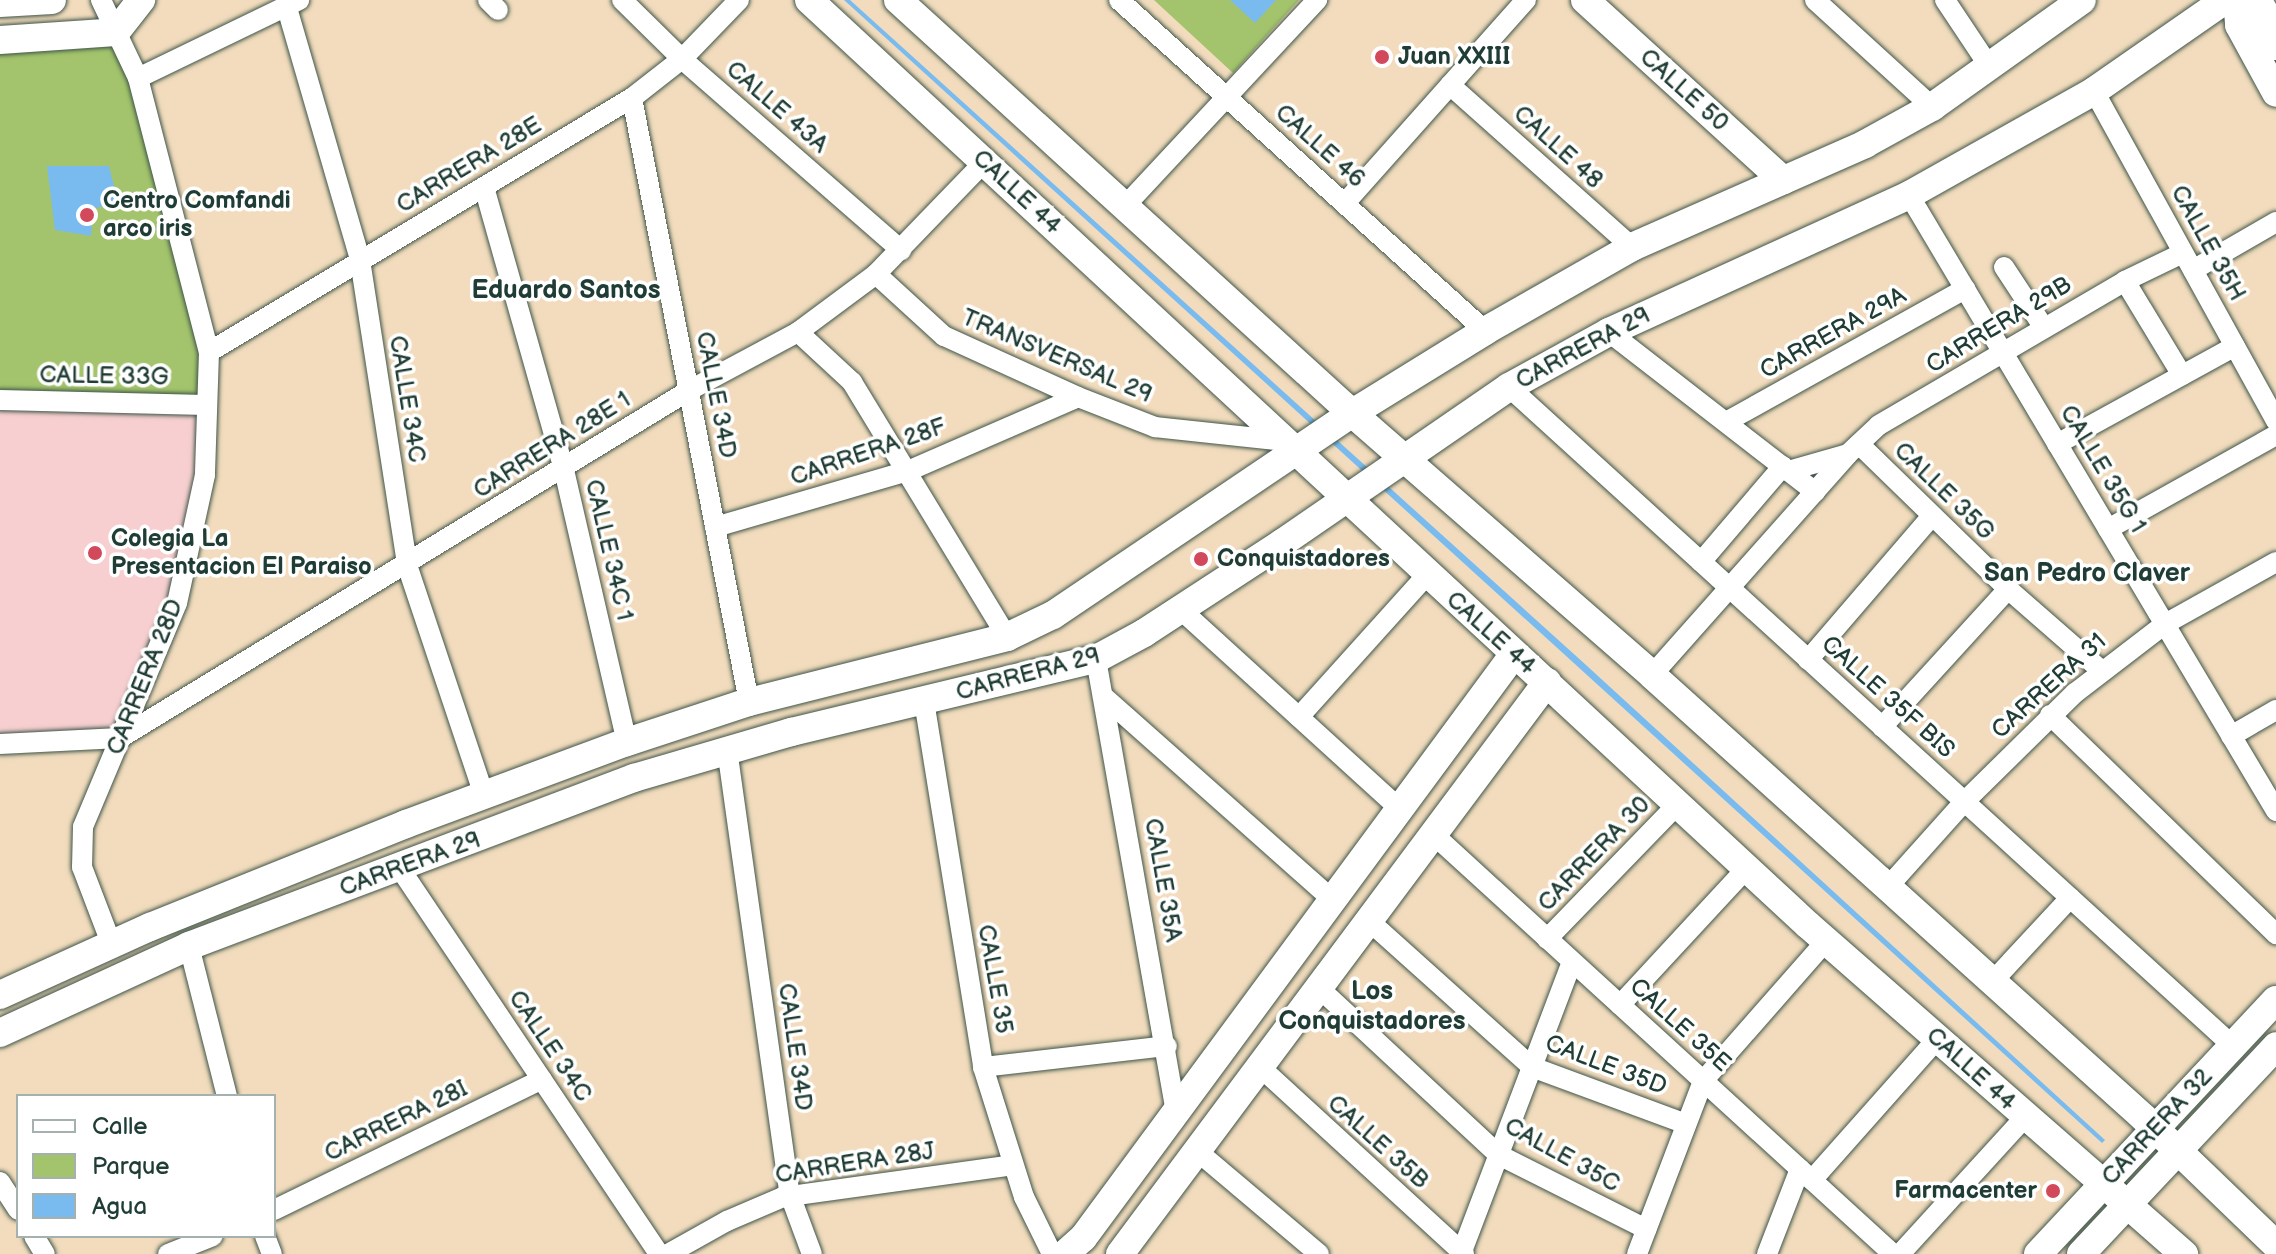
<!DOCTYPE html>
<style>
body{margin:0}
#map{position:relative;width:2276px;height:1254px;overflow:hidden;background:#f2dcbd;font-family:"Balsamiq Sans",sans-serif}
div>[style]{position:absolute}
.built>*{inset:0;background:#f7cfd0}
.green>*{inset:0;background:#a3c46c}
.water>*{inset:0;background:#79bbef}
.roads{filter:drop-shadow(0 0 2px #3f5549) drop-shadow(0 0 2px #3f5549)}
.street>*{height:20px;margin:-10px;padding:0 10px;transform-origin:10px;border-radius:10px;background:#fff}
.secondary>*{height:28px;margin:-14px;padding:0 14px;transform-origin:14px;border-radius:14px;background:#fff}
.highway>*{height:38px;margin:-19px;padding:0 19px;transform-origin:19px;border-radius:19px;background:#fff}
.dots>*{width:22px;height:22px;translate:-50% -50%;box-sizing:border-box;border:4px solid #fff;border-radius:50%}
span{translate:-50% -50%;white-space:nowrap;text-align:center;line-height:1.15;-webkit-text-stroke:7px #fff;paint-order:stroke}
.poi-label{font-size:24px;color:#1f3d34;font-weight:700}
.left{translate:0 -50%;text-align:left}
.right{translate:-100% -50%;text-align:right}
.street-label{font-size:24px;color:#1f3d34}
.neighbourhood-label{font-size:26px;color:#1f3d34;font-weight:700}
.legend{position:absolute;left:16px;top:1094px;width:260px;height:144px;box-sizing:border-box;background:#fff;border:2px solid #a5b1ae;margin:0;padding:10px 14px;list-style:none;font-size:24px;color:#1f3d34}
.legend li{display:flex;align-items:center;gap:16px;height:40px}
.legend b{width:40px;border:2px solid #a5b1ae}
</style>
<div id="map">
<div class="built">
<i style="clip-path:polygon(0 400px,206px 405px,195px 530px,120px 738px,0 744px)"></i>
</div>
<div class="green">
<i style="clip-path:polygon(1154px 0,1299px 0,1233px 73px)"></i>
<i style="clip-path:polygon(116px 32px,209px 352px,206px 405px,0 400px,0 40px)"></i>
</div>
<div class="water">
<i style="clip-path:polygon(844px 0,850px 0,1586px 665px,2105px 1140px,2102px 1143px)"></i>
<i style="clip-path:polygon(1230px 0,1276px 0,1255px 23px)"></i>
<i style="clip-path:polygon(47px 166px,109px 166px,118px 202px,93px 209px,91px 236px,55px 230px)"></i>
</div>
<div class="roads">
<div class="street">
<i style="left:101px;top:0;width:86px;rotate:64.6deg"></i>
<i style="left:138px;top:78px;width:283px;rotate:75.5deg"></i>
<i style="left:209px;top:352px;width:123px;rotate:91.9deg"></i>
<i style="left:205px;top:475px;width:131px;rotate:102.3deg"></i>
<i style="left:177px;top:603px;width:243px;rotate:112.8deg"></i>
<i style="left:83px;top:827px;width:40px;rotate:91.4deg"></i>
<i style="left:82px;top:867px;width:81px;rotate:69.1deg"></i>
<i style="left:488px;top:0;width:14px;rotate:45deg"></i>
<i style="left:622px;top:0;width:84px;rotate:44.5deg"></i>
<i style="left:682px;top:59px;width:291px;rotate:41.1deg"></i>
<i style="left:1119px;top:0;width:493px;rotate:42.1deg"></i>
<i style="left:1815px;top:0;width:159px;rotate:42.4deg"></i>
<i style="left:1945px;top:0;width:79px;rotate:56.3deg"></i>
<i style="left:287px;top:8px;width:262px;rotate:73.8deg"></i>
<i style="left:360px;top:260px;width:309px;rotate:81.2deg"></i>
<i style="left:407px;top:565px;width:243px;rotate:71.5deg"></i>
<i style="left:138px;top:78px;width:179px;rotate:-25.8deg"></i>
<i style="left:1450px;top:85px;width:244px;rotate:41.7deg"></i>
<i style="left:2094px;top:91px;width:377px;rotate:61.1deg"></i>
<i style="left:632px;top:98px;width:615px;rotate:79.04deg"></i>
<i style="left:484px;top:187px;width:294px;rotate:74.2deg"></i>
<i style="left:564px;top:470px;width:279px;rotate:77deg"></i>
<i style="left:1909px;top:195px;width:717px;rotate:59.21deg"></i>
<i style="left:1345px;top:203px;width:272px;rotate:-48.3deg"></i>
<i style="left:1125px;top:206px;width:282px;rotate:-47deg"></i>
<i style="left:2004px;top:267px;width:73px;rotate:56.7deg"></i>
<i style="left:2193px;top:270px;width:96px;rotate:-30deg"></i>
<i style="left:876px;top:274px;width:92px;rotate:42.4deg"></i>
<i style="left:944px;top:336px;width:147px;rotate:24.5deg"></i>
<i style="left:1078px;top:397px;width:83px;rotate:21.3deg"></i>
<i style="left:1155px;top:427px;width:133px;rotate:6.1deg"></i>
<i style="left:2125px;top:281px;width:110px;rotate:58.8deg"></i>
<i style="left:798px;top:332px;width:74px;rotate:42.8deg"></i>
<i style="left:852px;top:382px;width:298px;rotate:58.7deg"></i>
<i style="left:1609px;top:332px;width:261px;rotate:37.8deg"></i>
<i style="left:209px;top:352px;width:493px;rotate:-31deg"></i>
<i style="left:632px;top:98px;width:63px;rotate:-38deg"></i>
<i style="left:682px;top:59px;width:82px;rotate:-46deg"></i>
<i style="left:1509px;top:387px;width:979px;rotate:42.31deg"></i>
<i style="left:0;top:400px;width:206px;rotate:1.4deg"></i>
<i style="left:1726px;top:422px;width:274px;rotate:-29.1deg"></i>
<i style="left:1859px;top:444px;width:208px;rotate:44.2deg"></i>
<i style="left:2008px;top:589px;width:125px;rotate:41.1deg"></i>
<i style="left:2057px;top:444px;width:203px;rotate:-28.8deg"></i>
<i style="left:1788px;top:471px;width:62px;rotate:-15.8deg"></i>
<i style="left:715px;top:527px;width:201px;rotate:-16.2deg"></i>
<i style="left:908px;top:471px;width:185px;rotate:-23.5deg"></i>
<i style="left:2108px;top:529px;width:193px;rotate:-29.2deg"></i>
<i style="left:1701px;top:562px;width:126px;rotate:-49.5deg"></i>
<i style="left:1179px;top:608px;width:297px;rotate:42.3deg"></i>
<i style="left:1096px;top:659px;width:459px;rotate:80deg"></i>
<i style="left:1808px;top:660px;width:189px;rotate:-49.3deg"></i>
<i style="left:1652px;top:675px;width:295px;rotate:-48.4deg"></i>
<i style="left:1848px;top:454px;width:42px;rotate:-43.1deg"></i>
<i style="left:1879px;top:425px;width:285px;rotate:-30.3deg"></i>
<i style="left:2125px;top:281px;width:64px;rotate:-25.8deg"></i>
<i style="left:1103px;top:696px;width:306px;rotate:41.6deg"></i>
<i style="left:924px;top:701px;width:371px;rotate:80.8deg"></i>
<i style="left:983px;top:1067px;width:136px;rotate:72.5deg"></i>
<i style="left:1024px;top:1197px;width:64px;rotate:63.8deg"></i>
<i style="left:2050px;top:715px;width:315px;rotate:44.1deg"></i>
<i style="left:1299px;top:717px;width:191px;rotate:-48deg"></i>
<i style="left:1882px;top:727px;width:187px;rotate:-47.6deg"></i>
<i style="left:2231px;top:736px;width:52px;rotate:-30deg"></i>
<i style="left:0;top:744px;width:120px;rotate:-2.9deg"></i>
<i style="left:120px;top:738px;width:666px;rotate:-31.42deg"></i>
<i style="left:688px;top:391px;width:125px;rotate:-28.2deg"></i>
<i style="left:798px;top:332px;width:97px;rotate:-36.6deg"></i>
<i style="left:876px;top:274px;width:156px;rotate:-46deg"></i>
<i style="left:727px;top:749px;width:450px;rotate:82deg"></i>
<i style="left:790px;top:1195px;width:63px;rotate:69.6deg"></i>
<i style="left:1433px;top:834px;width:623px;rotate:42.4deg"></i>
<i style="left:399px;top:867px;width:466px;rotate:56.1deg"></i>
<i style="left:1887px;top:888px;width:115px;rotate:-48.2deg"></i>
<i style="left:1964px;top:802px;width:156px;rotate:-44.5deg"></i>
<i style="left:2075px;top:693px;width:113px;rotate:-37.5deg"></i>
<i style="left:2165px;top:624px;width:127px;rotate:-29.2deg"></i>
<i style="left:1368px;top:920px;width:220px;rotate:41.9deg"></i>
<i style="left:1532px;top:1067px;width:164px;rotate:20.3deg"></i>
<i style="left:1547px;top:939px;width:188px;rotate:-45.9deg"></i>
<i style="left:189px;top:946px;width:155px;rotate:75.8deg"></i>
<i style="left:1992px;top:982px;width:115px;rotate:-47.1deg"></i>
<i style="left:1318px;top:987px;width:247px;rotate:42.9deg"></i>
<i style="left:1499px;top:1155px;width:165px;rotate:26.7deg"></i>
<i style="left:1620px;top:1005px;width:187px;rotate:-47.2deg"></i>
<i style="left:1259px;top:1066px;width:278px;rotate:42.5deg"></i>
<i style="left:983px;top:1067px;width:185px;rotate:-6.5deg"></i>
<i style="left:1196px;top:1150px;width:161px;rotate:40.2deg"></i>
<i style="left:1812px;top:1180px;width:188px;rotate:-48.4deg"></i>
<i style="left:0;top:1182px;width:33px;rotate:57deg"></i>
<i style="left:274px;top:1210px;width:298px;rotate:-26deg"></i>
<i style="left:34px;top:1236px;width:21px;rotate:59deg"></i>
<i style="left:265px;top:1236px;width:19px;rotate:69deg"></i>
<i style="left:168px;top:1254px;width:48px;rotate:-21.8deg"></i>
<i style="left:668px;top:1254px;width:68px;rotate:-29.2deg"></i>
<i style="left:727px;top:1221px;width:61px;rotate:-23.2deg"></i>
<i style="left:783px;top:1197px;width:232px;rotate:-7.9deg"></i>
<i style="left:1461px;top:1254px;width:312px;rotate:-69.2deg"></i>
<i style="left:1637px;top:1254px;width:185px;rotate:-69.1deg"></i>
<i style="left:1703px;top:1081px;width:186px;rotate:-48.7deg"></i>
<i style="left:1767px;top:1254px;width:91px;rotate:-68.8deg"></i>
<i style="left:1900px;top:1254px;width:185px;rotate:-47.6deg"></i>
</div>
<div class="secondary">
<i style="left:809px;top:0;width:1361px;rotate:42.8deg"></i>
<i style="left:1808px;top:925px;width:500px;rotate:41.2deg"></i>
<i style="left:898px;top:0;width:603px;rotate:42.31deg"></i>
<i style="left:1344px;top:406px;width:409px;rotate:41.1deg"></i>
<i style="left:1652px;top:675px;width:662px;rotate:42deg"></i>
<i style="left:2144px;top:1118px;width:183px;rotate:43.9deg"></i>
<i style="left:1585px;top:0;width:268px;rotate:42.3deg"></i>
<i style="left:2237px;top:0;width:25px;rotate:85deg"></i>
<i style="left:2239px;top:25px;width:77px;rotate:61.4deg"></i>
<i style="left:0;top:3px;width:52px;rotate:-3.3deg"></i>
<i style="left:0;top:40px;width:116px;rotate:-3.9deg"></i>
<i style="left:116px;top:32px;width:41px;rotate:-52deg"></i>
<i style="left:0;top:995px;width:165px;rotate:-24.4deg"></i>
<i style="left:150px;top:927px;width:276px;rotate:-21.9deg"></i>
<i style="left:406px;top:824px;width:236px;rotate:-20.4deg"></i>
<i style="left:627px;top:742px;width:128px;rotate:-18.2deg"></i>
<i style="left:749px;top:702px;width:266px;rotate:-14.1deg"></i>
<i style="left:1007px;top:637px;width:51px;rotate:-25.6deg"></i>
<i style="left:1053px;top:615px;width:354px;rotate:-34deg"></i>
<i style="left:1346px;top:417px;width:163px;rotate:-31.7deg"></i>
<i style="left:1485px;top:331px;width:169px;rotate:-29.7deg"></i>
<i style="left:1632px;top:247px;width:255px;rotate:-23.8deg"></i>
<i style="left:1865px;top:144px;width:77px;rotate:-28.9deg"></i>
<i style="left:1932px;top:107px;width:184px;rotate:-35.5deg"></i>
<i style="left:0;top:1033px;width:208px;rotate:-24.7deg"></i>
<i style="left:189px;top:946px;width:476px;rotate:-20.7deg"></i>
<i style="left:634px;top:778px;width:164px;rotate:-16.3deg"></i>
<i style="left:791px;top:732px;width:314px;rotate:-13.5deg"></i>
<i style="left:1096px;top:659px;width:55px;rotate:-28.4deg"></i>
<i style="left:1144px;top:633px;width:165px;rotate:-33.1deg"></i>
<i style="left:1282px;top:543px;width:275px;rotate:-34.5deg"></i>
<i style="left:1509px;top:387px;width:114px;rotate:-28.8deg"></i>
<i style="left:1609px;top:332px;width:330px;rotate:-24.5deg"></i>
<i style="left:1909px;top:195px;width:212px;rotate:-29.3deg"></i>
<i style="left:2094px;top:91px;width:160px;rotate:-34.8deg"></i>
<i style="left:1065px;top:1254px;width:24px;rotate:-42deg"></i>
<i style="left:1083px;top:1238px;width:726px;rotate:-53.57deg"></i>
<i style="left:1120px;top:1254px;width:714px;rotate:-53.26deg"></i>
<i style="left:2038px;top:1254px;width:348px;rotate:-46.9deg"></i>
<i style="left:2081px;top:1254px;width:285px;rotate:-46.8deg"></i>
</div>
<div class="highway">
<i style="left:2246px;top:0;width:16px;rotate:43deg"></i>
<i style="left:2258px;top:11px;width:35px;rotate:59deg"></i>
</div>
</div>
<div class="dots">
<i style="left:1382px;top:57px;background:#d1495b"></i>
<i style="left:87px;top:215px;background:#d1495b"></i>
<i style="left:95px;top:553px;background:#d1495b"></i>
<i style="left:1201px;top:559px;background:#d1495b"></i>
<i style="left:2053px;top:1191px;background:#d1495b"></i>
</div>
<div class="poi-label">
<span class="left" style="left:1398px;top:57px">Juan XXIII</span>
<span class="left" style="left:103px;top:215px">Centro Comfandi<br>arco iris</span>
<span class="left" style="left:111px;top:553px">Colegia La<br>Presentacion El Paraiso</span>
<span class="left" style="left:1217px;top:559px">Conquistadores</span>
<span class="right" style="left:2037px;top:1191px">Farmacenter</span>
</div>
<div class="street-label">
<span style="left:1684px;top:90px;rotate:42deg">CALLE 50</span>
<span style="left:777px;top:107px;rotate:41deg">CALLE 43A</span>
<span style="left:1320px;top:146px;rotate:42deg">CALLE 46</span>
<span style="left:1558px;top:147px;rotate:42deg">CALLE 48</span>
<span style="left:469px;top:165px;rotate:-31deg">CARRERA 28E</span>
<span style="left:1017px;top:192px;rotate:43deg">CALLE 44</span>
<span style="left:2208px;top:243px;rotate:61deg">CALLE 35H</span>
<span style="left:1999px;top:325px;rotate:-31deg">CARRERA 29B</span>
<span style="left:1833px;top:333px;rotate:-29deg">CARRERA 29A</span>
<span style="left:1583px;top:348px;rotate:-28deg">CARRERA 29</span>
<span style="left:1057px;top:356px;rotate:23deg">TRANSVERSAL 29</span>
<span style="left:104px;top:376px;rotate:1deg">CALLE 33G</span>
<span style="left:716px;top:395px;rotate:79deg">CALLE 34D</span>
<span style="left:407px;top:399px;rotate:81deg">CALLE 34C</span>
<span style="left:552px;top:445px;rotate:-32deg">CARRERA 28E 1</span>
<span style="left:868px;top:452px;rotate:-19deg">CARRERA 28F</span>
<span style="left:2103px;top:469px;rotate:59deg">CALLE 35G 1</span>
<span style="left:1944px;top:491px;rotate:44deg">CALLE 35G</span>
<span style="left:609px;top:550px;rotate:77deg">CALLE 34C 1</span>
<span style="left:1491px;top:633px;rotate:42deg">CALLE 44</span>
<span style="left:1028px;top:674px;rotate:-15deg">CARRERA 29</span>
<span style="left:145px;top:677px;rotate:-68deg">CARRERA 28D</span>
<span style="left:2049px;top:686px;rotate:-42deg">CARRERA 31</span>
<span style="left:1888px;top:697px;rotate:42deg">CALLE 35F BIS</span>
<span style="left:1594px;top:854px;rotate:-46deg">CARRERA 30</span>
<span style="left:410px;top:864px;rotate:-20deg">CARRERA 29</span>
<span style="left:1163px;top:880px;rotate:80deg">CALLE 35A</span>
<span style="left:995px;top:979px;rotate:80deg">CALLE 35</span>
<span style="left:1680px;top:1025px;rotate:42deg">CALLE 35E</span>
<span style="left:550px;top:1046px;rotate:56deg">CALLE 34C</span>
<span style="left:795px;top:1047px;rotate:82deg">CALLE 34D</span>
<span style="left:1606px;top:1065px;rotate:21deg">CALLE 35D</span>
<span style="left:1971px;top:1069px;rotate:42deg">CALLE 44</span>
<span style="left:396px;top:1121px;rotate:-26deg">CARRERA 28I</span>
<span style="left:2157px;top:1127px;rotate:-47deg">CARRERA 32</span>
<span style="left:1378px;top:1142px;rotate:42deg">CALLE 35B</span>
<span style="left:1562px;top:1155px;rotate:29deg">CALLE 35C</span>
<span style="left:855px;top:1163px;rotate:-9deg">CARRERA 28J</span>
</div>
<div class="neighbourhood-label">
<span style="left:566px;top:291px">Eduardo Santos</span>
<span style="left:2087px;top:574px">San Pedro Claver</span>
<span style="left:1372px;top:1007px">Los<br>Conquistadores</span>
</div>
<ul class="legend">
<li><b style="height:10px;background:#fff"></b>Calle</li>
<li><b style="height:22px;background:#a3c46c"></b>Parque</li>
<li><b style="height:22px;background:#79bbef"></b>Agua</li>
</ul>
</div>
